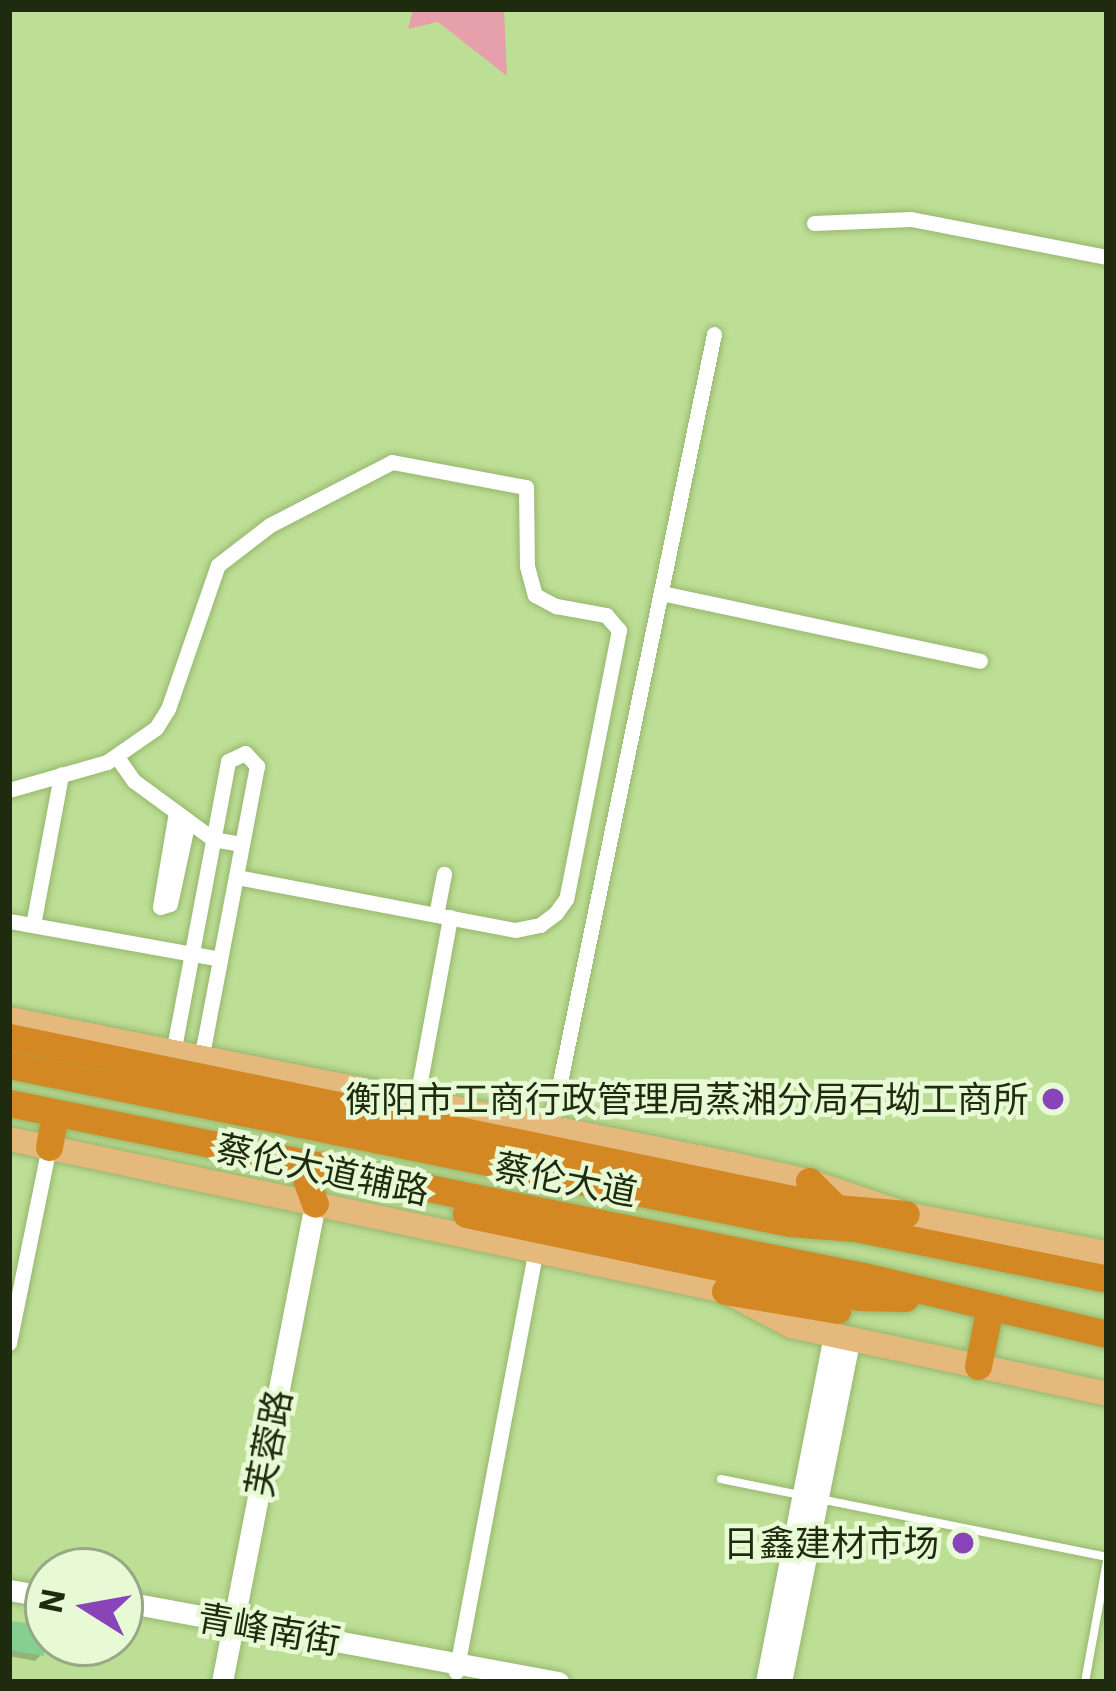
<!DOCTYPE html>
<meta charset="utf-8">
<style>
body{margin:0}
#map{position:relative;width:1116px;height:1691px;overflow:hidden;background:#bddf95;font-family:"IBM Plex Sans","Noto Sans SC",sans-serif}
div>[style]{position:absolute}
.green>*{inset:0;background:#e6a0ab}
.shadow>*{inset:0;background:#0003}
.building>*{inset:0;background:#85d091}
.roads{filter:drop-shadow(0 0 3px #96b66e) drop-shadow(0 0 3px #96b66e)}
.lane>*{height:8px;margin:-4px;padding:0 4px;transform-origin:4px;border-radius:4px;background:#fff}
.street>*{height:15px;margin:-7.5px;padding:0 7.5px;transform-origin:7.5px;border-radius:7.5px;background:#fff}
.secondary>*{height:21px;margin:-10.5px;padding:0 10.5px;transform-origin:10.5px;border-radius:10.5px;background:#fff}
.primary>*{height:24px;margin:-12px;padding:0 12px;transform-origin:12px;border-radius:12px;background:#e5b87b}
.highway>*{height:27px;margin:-13.5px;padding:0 13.5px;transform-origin:13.5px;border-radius:13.5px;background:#d38823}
.dots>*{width:33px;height:33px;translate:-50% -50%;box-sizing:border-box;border:6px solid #e8fad5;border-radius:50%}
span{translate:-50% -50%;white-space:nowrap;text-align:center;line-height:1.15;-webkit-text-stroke:9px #e8fad5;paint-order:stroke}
.poi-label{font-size:36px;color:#1f2b0e}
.right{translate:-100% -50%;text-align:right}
.street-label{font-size:36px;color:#1f2b0e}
.frame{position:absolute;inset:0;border:12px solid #1f2b0e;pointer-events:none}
.north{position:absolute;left:24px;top:1547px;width:120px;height:120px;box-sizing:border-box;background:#e8fad5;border:3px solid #98a785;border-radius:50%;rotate:281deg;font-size:33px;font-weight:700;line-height:48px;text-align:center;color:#1f2b0e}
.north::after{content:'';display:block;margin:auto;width:42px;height:54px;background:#8844b8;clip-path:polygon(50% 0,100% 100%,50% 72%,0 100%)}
</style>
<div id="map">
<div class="green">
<i style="clip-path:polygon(413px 9px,504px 9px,507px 76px,438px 22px,408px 29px)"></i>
</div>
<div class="shadow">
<i style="clip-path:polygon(9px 1625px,41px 1655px,35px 1661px,9px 1656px)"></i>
</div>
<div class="building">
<i style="clip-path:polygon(9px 1621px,46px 1625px,44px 1656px,9px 1650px)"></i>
</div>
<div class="roads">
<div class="lane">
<i style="left:721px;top:1479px;width:81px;rotate:11.4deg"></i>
<i style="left:820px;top:1499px;width:293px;rotate:11.4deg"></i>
<i style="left:1085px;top:1682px;width:123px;rotate:-79.7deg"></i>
</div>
<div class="street">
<i style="left:814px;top:223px;width:97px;rotate:-2.4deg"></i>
<i style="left:911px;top:219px;width:200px;rotate:11deg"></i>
<i style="left:661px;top:593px;width:326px;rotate:12deg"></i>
<i style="left:117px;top:757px;width:29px;rotate:55deg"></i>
<i style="left:134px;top:781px;width:98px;rotate:36.3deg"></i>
<i style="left:213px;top:839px;width:29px;rotate:10deg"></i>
<i style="left:9px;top:790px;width:102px;rotate:-15.9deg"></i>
<i style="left:107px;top:762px;width:60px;rotate:-34.8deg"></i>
<i style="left:156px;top:728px;width:22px;rotate:-58deg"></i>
<i style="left:168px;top:709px;width:152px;rotate:-70.9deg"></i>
<i style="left:218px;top:565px;width:66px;rotate:-37.6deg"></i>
<i style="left:270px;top:525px;width:137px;rotate:-27.3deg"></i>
<i style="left:392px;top:462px;width:136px;rotate:10.6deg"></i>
<i style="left:526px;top:487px;width:79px;rotate:89.3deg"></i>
<i style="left:527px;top:566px;width:30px;rotate:75deg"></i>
<i style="left:535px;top:595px;width:24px;rotate:28deg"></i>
<i style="left:556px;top:606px;width:51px;rotate:10.2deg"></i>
<i style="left:606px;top:615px;width:20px;rotate:49deg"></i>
<i style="left:619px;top:630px;width:274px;rotate:101.1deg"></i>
<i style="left:566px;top:899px;width:17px;rotate:126deg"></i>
<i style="left:556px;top:913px;width:20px;rotate:143deg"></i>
<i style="left:540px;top:925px;width:25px;rotate:169deg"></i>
<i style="left:515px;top:930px;width:284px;rotate:-169.2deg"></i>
<i style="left:176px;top:812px;width:96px;rotate:99.6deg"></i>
<i style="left:160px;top:907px;width:10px;rotate:-17deg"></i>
<i style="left:170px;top:904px;width:85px;rotate:-77.8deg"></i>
<i style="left:436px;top:915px;width:42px;rotate:-79deg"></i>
<i style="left:9px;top:921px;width:214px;rotate:10.2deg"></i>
<i style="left:33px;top:925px;width:153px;rotate:-79.4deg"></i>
<i style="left:173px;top:1053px;width:297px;rotate:-79.3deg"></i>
<i style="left:228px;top:761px;width:19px;rotate:-25deg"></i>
<i style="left:245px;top:753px;width:18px;rotate:47deg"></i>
<i style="left:257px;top:766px;width:298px;rotate:100.8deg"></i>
<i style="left:416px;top:1103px;width:189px;rotate:-79.6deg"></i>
<i style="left:545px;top:1127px;width:28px;rotate:-67deg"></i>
<i style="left:556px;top:1101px;width:783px;rotate:-78.36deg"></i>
<i style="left:9px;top:1343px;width:200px;rotate:-78.5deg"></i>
<i style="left:456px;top:1672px;width:430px;rotate:-79.3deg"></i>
</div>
<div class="secondary">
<i style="left:9px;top:1590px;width:40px;rotate:10deg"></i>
<i style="left:120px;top:1601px;width:446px;rotate:10.5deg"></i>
<i style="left:222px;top:1682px;width:487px;rotate:-79deg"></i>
<i style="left:766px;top:1682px;width:354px;rotate:-78.9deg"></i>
<i style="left:781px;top:1682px;width:351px;rotate:-78.7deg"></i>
</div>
<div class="primary">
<i style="left:9px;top:1019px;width:723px;rotate:11.33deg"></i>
<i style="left:718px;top:1161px;width:93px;rotate:12.4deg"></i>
<i style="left:809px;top:1181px;width:102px;rotate:18.8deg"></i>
<i style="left:906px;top:1214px;width:205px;rotate:11deg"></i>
<i style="left:9px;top:1139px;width:732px;rotate:11.99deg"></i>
<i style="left:725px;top:1291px;width:75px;rotate:27.9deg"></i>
<i style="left:791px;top:1326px;width:323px;rotate:12.1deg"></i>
</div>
<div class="highway">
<i style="left:9px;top:1037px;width:844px;rotate:11.68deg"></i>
<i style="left:836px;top:1208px;width:28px;rotate:46deg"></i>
<i style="left:9px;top:1065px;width:797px;rotate:11.44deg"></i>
<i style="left:790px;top:1223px;width:65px;rotate:4.4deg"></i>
<i style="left:855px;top:1228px;width:257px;rotate:11.4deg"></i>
<i style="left:9px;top:1103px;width:871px;rotate:11.45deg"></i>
<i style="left:863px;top:1276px;width:251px;rotate:13.4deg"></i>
<i style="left:49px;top:1147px;width:17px;rotate:-80deg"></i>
<i style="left:809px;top:1181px;width:38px;rotate:45deg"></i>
<i style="left:836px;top:1208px;width:70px;rotate:4.9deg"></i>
<i style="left:307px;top:1182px;width:23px;rotate:70deg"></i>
<i style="left:466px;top:1214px;width:402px;rotate:11.9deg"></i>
<i style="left:859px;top:1297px;width:46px;rotate:1.2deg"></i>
<i style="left:725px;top:1291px;width:114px;rotate:9.6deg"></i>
<i style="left:978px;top:1366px;width:60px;rotate:-78.5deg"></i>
</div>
</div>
<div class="dots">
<i style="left:1053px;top:1099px;background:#8844b8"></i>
<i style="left:963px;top:1543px;background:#8844b8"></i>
</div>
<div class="poi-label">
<span class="right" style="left:1029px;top:1099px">衡阳市工商行政管理局蒸湘分局石坳工商所</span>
<span class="right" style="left:939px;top:1543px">日鑫建材市场</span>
</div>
<div class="street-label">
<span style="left:323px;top:1169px;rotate:12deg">蔡伦大道辅路</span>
<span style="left:566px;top:1179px;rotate:11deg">蔡伦大道</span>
<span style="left:268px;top:1443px;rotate:-79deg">芙蓉路</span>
<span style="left:269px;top:1629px;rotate:10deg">青峰南街</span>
</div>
<div class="frame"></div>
<div class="north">N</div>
</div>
